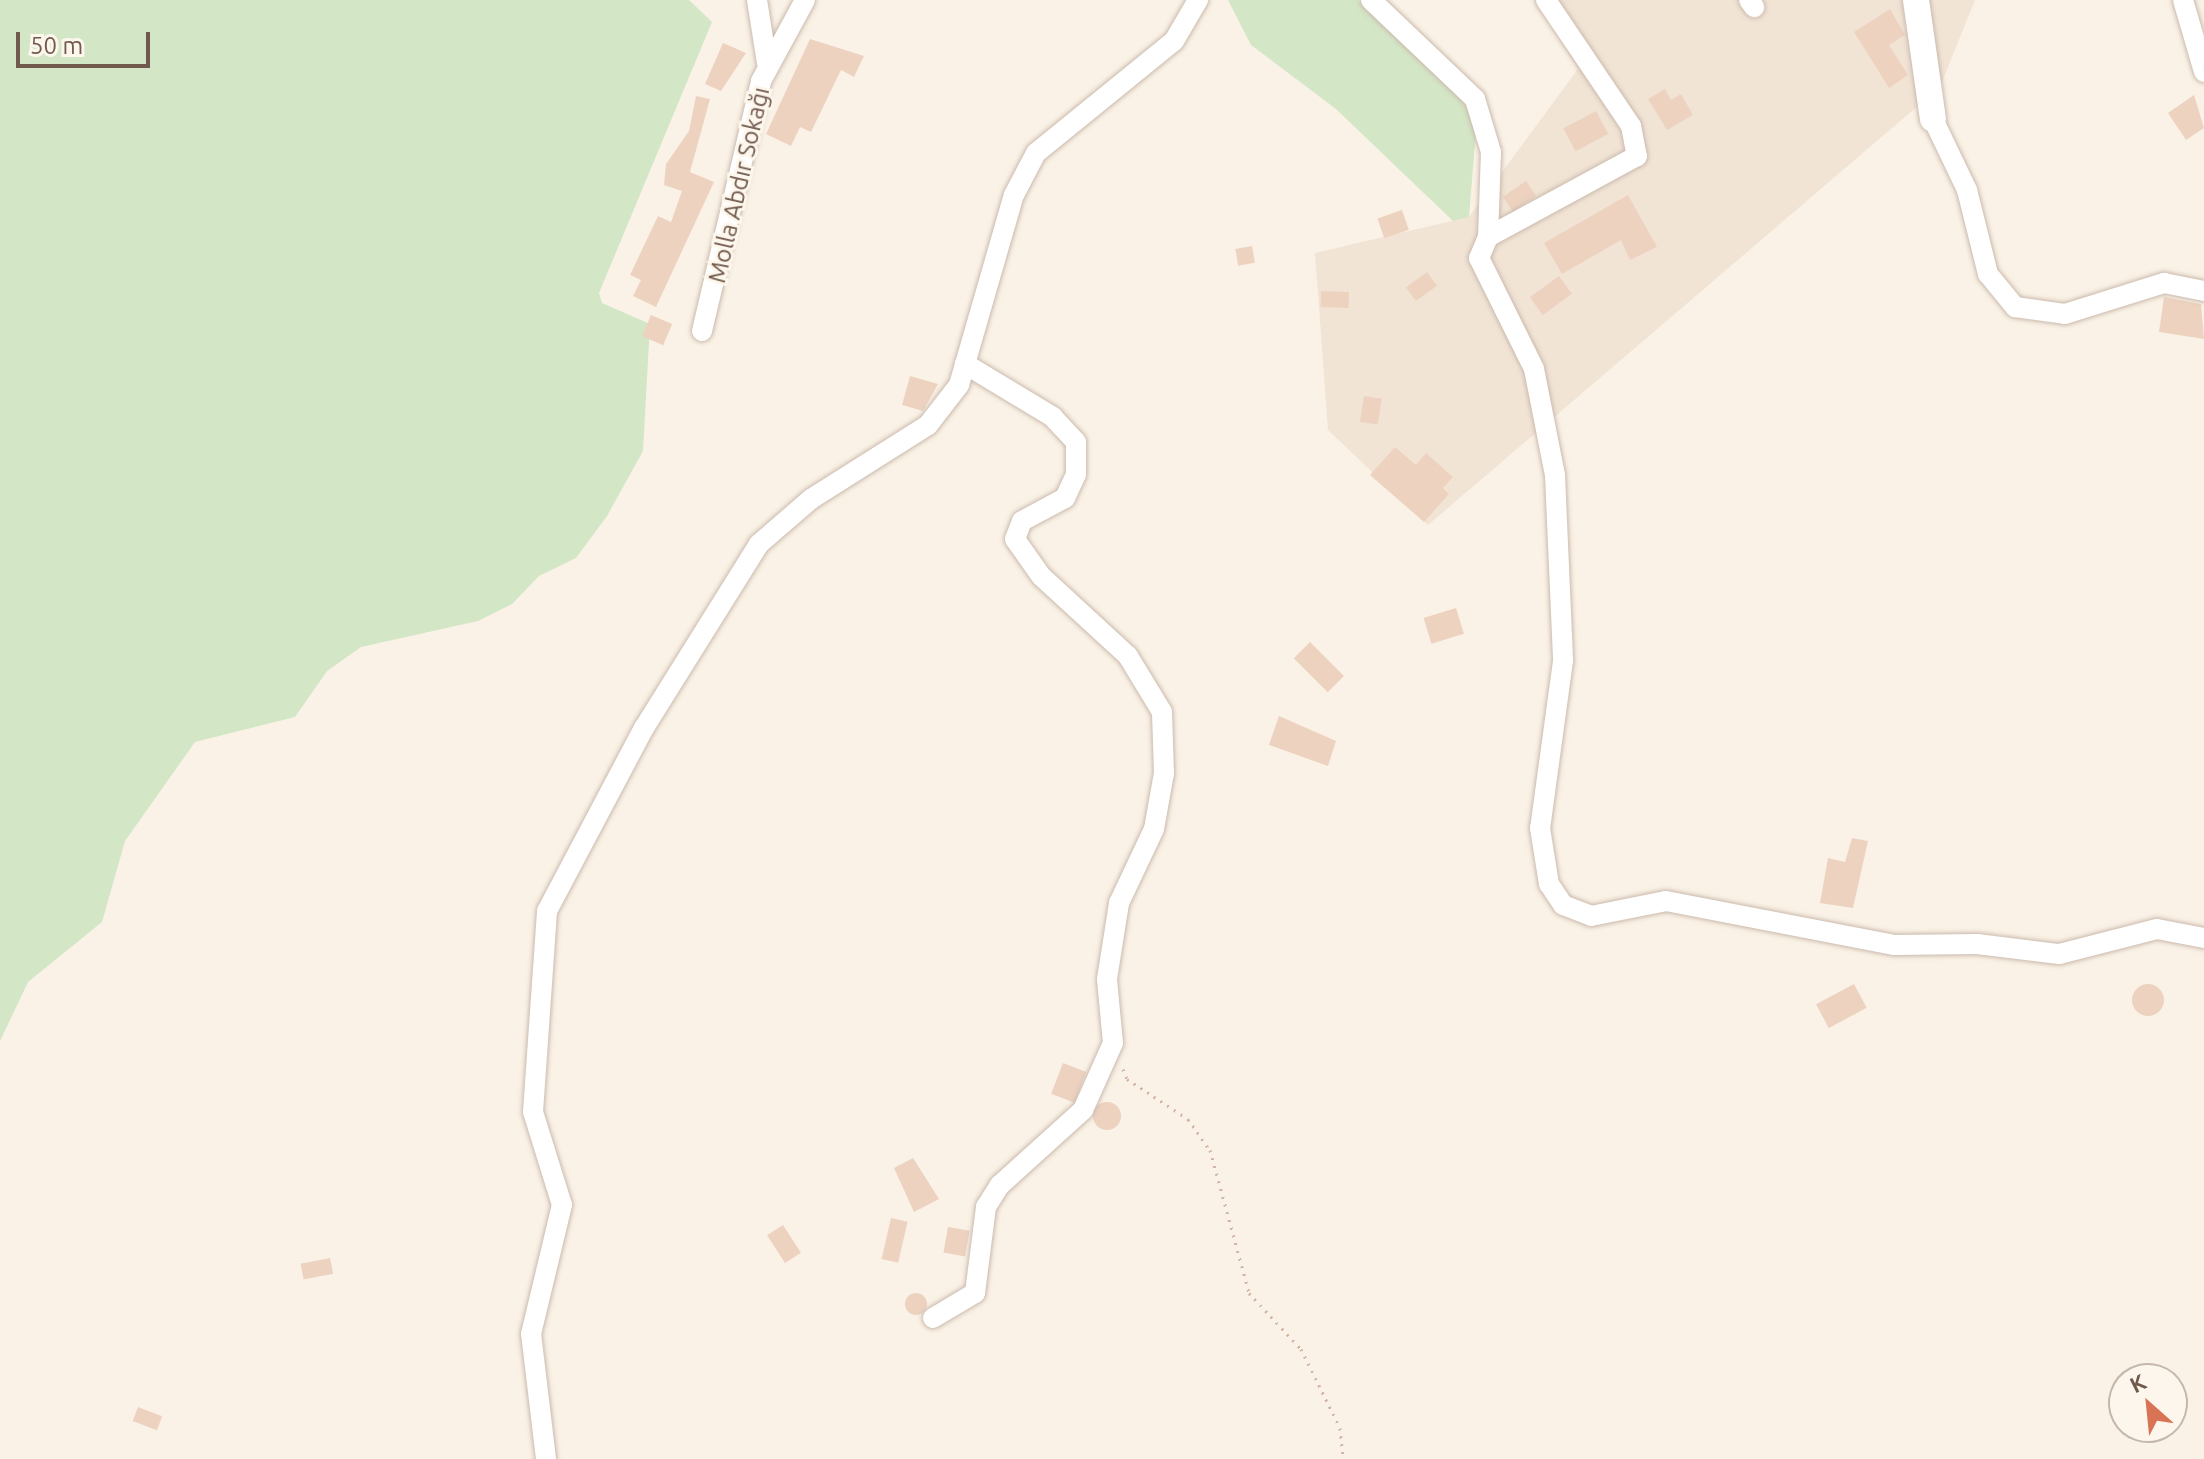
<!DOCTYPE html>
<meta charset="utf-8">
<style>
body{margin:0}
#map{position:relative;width:2204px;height:1459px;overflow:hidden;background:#faf2e6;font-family:Ubuntu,sans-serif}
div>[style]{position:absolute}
.residential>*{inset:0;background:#f1e4d5}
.green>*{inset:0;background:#d3e6c6}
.building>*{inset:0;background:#edd2c0;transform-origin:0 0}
.round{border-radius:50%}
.path>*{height:3px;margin-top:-1.5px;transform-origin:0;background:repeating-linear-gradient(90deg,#d2b5a3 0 2px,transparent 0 8px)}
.roads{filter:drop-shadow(0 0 2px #cbbaad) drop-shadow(0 0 2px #cbbaad)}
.street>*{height:20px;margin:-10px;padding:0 10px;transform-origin:10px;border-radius:10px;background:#fff}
.secondary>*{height:26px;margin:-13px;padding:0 13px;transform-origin:13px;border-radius:13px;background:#fff}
span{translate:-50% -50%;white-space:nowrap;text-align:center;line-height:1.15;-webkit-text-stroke:6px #fdf6ec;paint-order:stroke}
.street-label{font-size:24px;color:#715a4d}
.north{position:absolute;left:2108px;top:1363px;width:80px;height:80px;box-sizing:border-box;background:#fdf6ec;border:2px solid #c5b8ac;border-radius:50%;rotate:333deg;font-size:22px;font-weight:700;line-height:32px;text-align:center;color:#715a4d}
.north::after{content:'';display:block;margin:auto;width:28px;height:36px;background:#d97356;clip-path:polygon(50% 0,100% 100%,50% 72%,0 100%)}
.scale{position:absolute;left:16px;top:32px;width:134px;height:36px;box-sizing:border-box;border:4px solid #715a4d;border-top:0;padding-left:10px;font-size:24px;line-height:28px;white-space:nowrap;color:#715a4d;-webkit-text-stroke:6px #fdf6ec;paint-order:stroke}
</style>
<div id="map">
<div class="residential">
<i style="clip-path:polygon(1537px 0,1975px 0,1940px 87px,1428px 525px,1328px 430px,1315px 253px,1469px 217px,1578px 69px)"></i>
</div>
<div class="green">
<i style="clip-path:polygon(0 0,689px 0,712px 22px,599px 293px,602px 303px,650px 324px,643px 451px,607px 516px,576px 558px,539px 576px,512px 604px,478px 621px,361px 647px,327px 671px,295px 717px,195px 742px,125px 841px,102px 922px,28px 982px,0 1041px)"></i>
<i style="clip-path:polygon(1228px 0,1358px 0,1462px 98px,1476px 130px,1469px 217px,1453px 221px,1336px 109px,1251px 45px)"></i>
</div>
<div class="building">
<i style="clip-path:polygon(1890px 9px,1905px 35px,1889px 45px,1908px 75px,1889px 88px,1854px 32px)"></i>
<i style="clip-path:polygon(810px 39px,864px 56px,854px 77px,841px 70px,811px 132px,800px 127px,791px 146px,766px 134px)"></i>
<i style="clip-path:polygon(723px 43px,746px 53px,721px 91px,705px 84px)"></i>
<i style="clip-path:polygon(1665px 89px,1671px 100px,1681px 94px,1693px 115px,1667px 130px,1648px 99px)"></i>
<i style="clip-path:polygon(2194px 95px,2204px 128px,2186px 140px,2168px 113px)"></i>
<i style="clip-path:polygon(696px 96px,710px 99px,690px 172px,714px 182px,656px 307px,633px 296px,641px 280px,630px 275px,658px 216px,671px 222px,682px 191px,664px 185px,666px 164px,689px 131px)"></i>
<i style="left:1596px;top:111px;width:26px;height:37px;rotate:62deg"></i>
<i style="left:1526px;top:181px;width:18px;height:28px;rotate:56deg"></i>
<i style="clip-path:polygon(1628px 195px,1657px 247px,1630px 260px,1621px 240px,1562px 274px,1544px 243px)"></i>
<i style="left:1402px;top:210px;width:21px;height:26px;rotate:71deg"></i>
<i style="left:1252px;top:246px;width:17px;height:17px;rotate:80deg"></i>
<i style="left:1427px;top:272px;width:17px;height:26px;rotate:54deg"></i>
<i style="left:1559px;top:276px;width:22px;height:36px;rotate:54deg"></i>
<i style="left:1321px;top:291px;width:28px;height:16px;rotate:2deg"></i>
<i style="clip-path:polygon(2164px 297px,2201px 304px,2204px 339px,2159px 332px)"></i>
<i style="left:651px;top:315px;width:23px;height:23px;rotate:23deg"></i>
<i style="clip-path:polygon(910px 376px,938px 384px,923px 411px,902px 405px)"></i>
<i style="left:1364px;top:396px;width:18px;height:26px;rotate:9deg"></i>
<i style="clip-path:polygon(1395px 447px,1416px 465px,1426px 453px,1453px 477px,1443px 488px,1449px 494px,1424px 522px,1370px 475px)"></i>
<i style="left:1456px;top:608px;width:27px;height:34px;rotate:73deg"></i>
<i style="left:1310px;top:642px;width:48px;height:23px;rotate:45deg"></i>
<i style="clip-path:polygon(1279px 716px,1336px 741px,1328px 766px,1269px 745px)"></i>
<i style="clip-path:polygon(1852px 838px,1868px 841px,1853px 908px,1820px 903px,1828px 858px,1845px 862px)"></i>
<i class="round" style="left:2132px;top:984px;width:32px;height:32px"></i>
<i style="left:1854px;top:984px;width:27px;height:43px;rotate:62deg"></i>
<i style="left:1063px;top:1063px;width:25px;height:33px;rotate:21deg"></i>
<i class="round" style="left:1093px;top:1102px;width:28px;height:28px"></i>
<i style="clip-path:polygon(913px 1158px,939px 1199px,914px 1212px,894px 1168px)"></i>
<i style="left:891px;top:1218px;width:17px;height:42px;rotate:13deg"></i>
<i style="left:783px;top:1225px;width:33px;height:19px;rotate:57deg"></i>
<i style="left:948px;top:1227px;width:22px;height:26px;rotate:10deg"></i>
<i style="left:330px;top:1258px;width:16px;height:30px;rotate:79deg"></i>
<i class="round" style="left:905px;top:1293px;width:22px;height:22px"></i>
<i style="left:138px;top:1407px;width:26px;height:15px;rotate:21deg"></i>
</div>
<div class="path">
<i style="left:1123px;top:1069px;width:11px;rotate:68deg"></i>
<i style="left:1127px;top:1079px;width:73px;rotate:33.3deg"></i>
<i style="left:1188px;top:1119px;width:38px;rotate:55deg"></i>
<i style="left:1210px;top:1150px;width:148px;rotate:74.7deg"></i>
<i style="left:1249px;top:1293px;width:76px;rotate:47.1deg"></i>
<i style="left:1301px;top:1349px;width:88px;rotate:63.7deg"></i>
<i style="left:1340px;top:1428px;width:31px;rotate:84deg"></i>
</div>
<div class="roads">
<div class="street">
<i style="left:757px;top:0;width:64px;rotate:81deg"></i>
<i style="left:1371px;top:0;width:144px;rotate:43.6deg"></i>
<i style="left:1475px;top:99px;width:55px;rotate:73.2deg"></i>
<i style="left:1491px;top:152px;width:85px;rotate:92deg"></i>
<i style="left:1546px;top:0;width:152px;rotate:56deg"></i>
<i style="left:1631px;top:126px;width:31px;rotate:79deg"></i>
<i style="left:1637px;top:156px;width:170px;rotate:151.5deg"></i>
<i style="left:1488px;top:237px;width:23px;rotate:113deg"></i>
<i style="left:1479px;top:258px;width:124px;rotate:63.6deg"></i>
<i style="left:1534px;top:369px;width:108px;rotate:78.8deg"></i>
<i style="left:1555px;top:475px;width:186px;rotate:87.5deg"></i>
<i style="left:1563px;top:661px;width:169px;rotate:97.8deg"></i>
<i style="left:1540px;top:828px;width:57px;rotate:80.9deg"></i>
<i style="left:1549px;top:884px;width:25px;rotate:56deg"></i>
<i style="left:1563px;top:905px;width:30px;rotate:21deg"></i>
<i style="left:1591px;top:916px;width:76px;rotate:-11.3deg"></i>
<i style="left:1666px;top:901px;width:233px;rotate:10.9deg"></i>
<i style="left:1895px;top:945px;width:82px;rotate:-0.7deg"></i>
<i style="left:1977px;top:944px;width:83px;rotate:7deg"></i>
<i style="left:2059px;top:954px;width:101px;rotate:-14.3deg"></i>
<i style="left:2157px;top:929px;width:48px;rotate:10.8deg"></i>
<i style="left:1749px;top:0;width:9px;rotate:54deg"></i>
<i style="left:2183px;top:0;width:75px;rotate:73.7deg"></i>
<i style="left:1933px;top:119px;width:79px;rotate:64.4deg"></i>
<i style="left:1967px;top:190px;width:87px;rotate:76deg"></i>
<i style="left:1988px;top:274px;width:43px;rotate:50.7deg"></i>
<i style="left:2015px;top:307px;width:50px;rotate:8deg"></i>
<i style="left:2065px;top:314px;width:104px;rotate:-17.4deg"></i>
<i style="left:2164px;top:283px;width:41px;rotate:11.3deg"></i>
<i style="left:702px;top:331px;width:257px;rotate:-76.7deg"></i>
<i style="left:761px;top:81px;width:92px;rotate:-61.5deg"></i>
<i style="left:933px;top:1318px;width:49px;rotate:-30.8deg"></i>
<i style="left:975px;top:1293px;width:87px;rotate:-82.7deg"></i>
<i style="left:986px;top:1207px;width:26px;rotate:-58deg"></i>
<i style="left:1000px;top:1185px;width:112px;rotate:-42.1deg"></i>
<i style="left:1083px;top:1110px;width:73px;rotate:-65.9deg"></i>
<i style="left:1113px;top:1043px;width:64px;rotate:-95.4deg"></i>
<i style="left:1107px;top:979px;width:77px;rotate:-81deg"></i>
<i style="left:1119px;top:903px;width:82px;rotate:-64.7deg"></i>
<i style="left:1154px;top:829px;width:57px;rotate:-79.9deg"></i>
<i style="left:1164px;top:773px;width:61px;rotate:-91.9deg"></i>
<i style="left:1162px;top:712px;width:66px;rotate:-121.3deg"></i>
<i style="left:1128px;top:656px;width:118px;rotate:-137.4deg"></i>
<i style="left:1041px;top:576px;width:45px;rotate:-125.1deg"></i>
<i style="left:1015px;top:539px;width:19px;rotate:-69deg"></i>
<i style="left:1022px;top:521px;width:49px;rotate:-28.1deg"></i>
<i style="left:1065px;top:498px;width:26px;rotate:-65deg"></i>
<i style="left:1076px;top:474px;width:32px;rotate:-90deg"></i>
<i style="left:1076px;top:442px;width:34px;rotate:-133deg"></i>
<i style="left:1053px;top:417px;width:103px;rotate:-148.9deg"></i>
<i style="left:546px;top:1459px;width:126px;rotate:-96.8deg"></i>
<i style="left:531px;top:1334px;width:133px;rotate:-76.5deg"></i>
<i style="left:562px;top:1205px;width:97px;rotate:-107.3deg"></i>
<i style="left:533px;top:1112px;width:201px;rotate:-86deg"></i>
<i style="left:547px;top:911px;width:207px;rotate:-62.1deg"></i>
<i style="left:644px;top:728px;width:217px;rotate:-58deg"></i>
<i style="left:759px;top:544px;width:69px;rotate:-40.9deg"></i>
<i style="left:811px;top:499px;width:138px;rotate:-32.3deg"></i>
<i style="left:928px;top:425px;width:51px;rotate:-52.2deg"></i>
<i style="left:959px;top:385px;width:198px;rotate:-73.9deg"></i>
<i style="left:1014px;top:195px;width:47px;rotate:-62.4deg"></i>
<i style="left:1036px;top:153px;width:178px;rotate:-39.1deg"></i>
<i style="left:1174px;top:41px;width:48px;rotate:-59.7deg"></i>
</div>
<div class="secondary">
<i style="left:1916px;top:0;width:120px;rotate:81.9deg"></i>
</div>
</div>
<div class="street-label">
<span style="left:739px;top:185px;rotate:-77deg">Molla Abdır Sokağı</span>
</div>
<div class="north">K</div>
<div class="scale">50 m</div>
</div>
